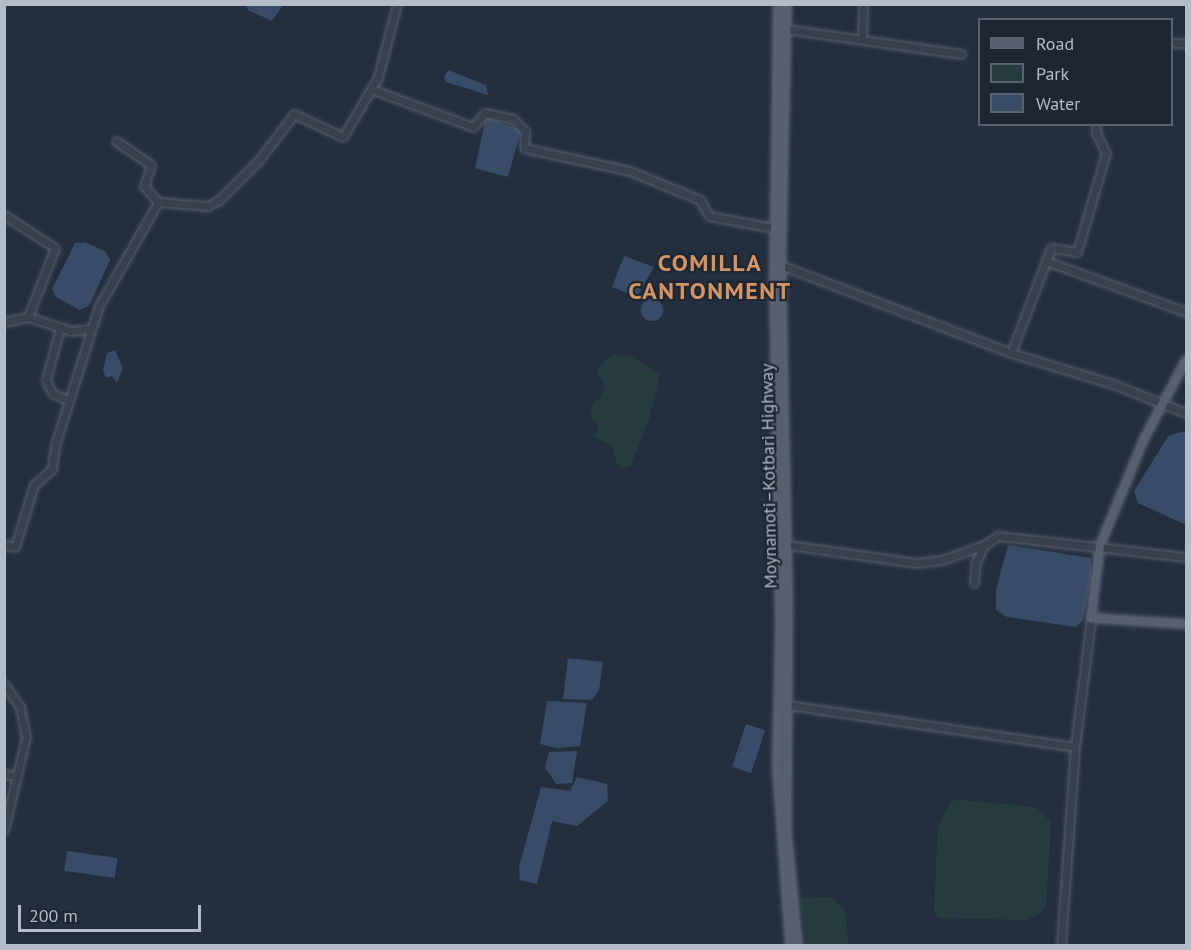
<!DOCTYPE html>
<meta charset="utf-8">
<style>
body{margin:0}
#map{position:relative;width:1191px;height:950px;overflow:hidden;background:#242f3e;font-family:"PT Sans",sans-serif}
div>[style]{position:absolute}
.green>*{inset:0;background:#263c3f}
.water>*{inset:0;background:#394c67;transform-origin:0 0}
.round{border-radius:50%}
.roads{filter:drop-shadow(0 0 2px #565f6c) drop-shadow(0 0 2px #565f6c)}
.minor>*{height:7px;margin:-3.5px;padding:0 3.5px;transform-origin:3.5px;border-radius:3.5px;background:#38414e}
.major>*{height:8px;margin:-4px;padding:0 4px;transform-origin:4px;border-radius:4px;background:#56606e}
span{translate:-50% -50%;white-space:nowrap;text-align:center;line-height:1.15;-webkit-text-stroke:4.5px #1d2633;paint-order:stroke}
.street-label{font-size:18px;color:#b4bcc9}
.district-label{font-size:24px;color:#d59563;font-weight:700;letter-spacing:1.5px}
.frame{position:absolute;inset:0;border:6px solid #b4bcc9;pointer-events:none}
.legend{position:absolute;left:978px;top:18px;width:195px;height:108px;box-sizing:border-box;background:#1d2633;border:2px solid #59626f;margin:0;padding:8px 10px;list-style:none;font-size:18px;color:#b4bcc9}
.legend li{display:flex;align-items:center;gap:12px;height:30px}
.legend b{width:30px;border:2px solid #59626f}
.scale{position:absolute;left:18px;top:905px;width:183px;height:27px;box-sizing:border-box;border:3px solid #b4bcc9;border-top:0;padding-left:8px;font-size:18px;line-height:21px;white-space:nowrap;color:#b4bcc9;-webkit-text-stroke:4px #1d2633;paint-order:stroke}
</style>
<div id="map">
<div class="green">
<i style="clip-path:polygon(612px 354px,633px 357px,660px 375px,651px 414px,630px 467px,621px 467px,616px 462px,613px 447px,594px 437px,598px 424px,592px 419px,591px 410px,594px 401px,600px 399px,605px 385px,597px 373px,598px 368px)"></i>
<i style="clip-path:polygon(961px 800px,1036px 807px,1051px 822px,1046px 907px,1039px 914px,1027px 920px,938px 918px,934px 910px,938px 826px,951px 801px)"></i>
<i style="clip-path:polygon(832px 897px,845px 911px,849px 945px,807px 945px,800px 898px)"></i>
</div>
<div class="water">
<i style="clip-path:polygon(246px 5px,246px 4px,283px 5px,272px 21px,248px 10px)"></i>
<i style="clip-path:polygon(448px 70px,486px 85px,488px 95px,446px 82px,444px 77px)"></i>
<i style="clip-path:polygon(486px 117px,521px 130px,508px 177px,475px 168px)"></i>
<i style="clip-path:polygon(85px 242px,106px 252px,110px 260px,89px 306px,80px 310px,56px 297px,52px 289px,75px 243px)"></i>
<i style="clip-path:polygon(624px 256px,654px 267px,637px 297px,612px 287px)"></i>
<i class="round" style="left:641px;top:299px;width:22px;height:22px"></i>
<i style="clip-path:polygon(115px 350px,123px 368px,117px 383px,112px 376px,106px 378px,103px 371px,107px 353px)"></i>
<i style="clip-path:polygon(1186px 431px,1186px 525px,1138px 503px,1134px 491px,1169px 435px)"></i>
<i style="clip-path:polygon(1008px 545px,1091px 558px,1091px 578px,1083px 620px,1076px 627px,1007px 617px,996px 610px,996px 590px)"></i>
<i style="clip-path:polygon(568px 658px,603px 662px,599px 690px,592px 700px,563px 699px)"></i>
<i style="clip-path:polygon(547px 701px,587px 703px,580px 746px,557px 748px,540px 744px)"></i>
<i style="left:746px;top:724px;width:20px;height:45px;rotate:18deg"></i>
<i style="clip-path:polygon(577px 751px,572px 783px,556px 784px,545px 767px,549px 752px)"></i>
<i style="clip-path:polygon(577px 777px,607px 784px,608px 801px,577px 826px,552px 821px,537px 884px,520px 880px,519px 867px,541px 787px,570px 791px)"></i>
<i style="left:67px;top:851px;width:51px;height:20px;rotate:8deg"></i>
</div>
<div class="roads">
<div class="minor">
<i style="left:786px;top:29px;width:177px;rotate:8.1deg"></i>
<i style="left:862px;top:39px;width:35px;rotate:-88deg"></i>
<i style="left:1172px;top:43px;width:14px"></i>
<i style="left:371px;top:89px;width:109px;rotate:20.4deg"></i>
<i style="left:473px;top:127px;width:18px;rotate:-49deg"></i>
<i style="left:485px;top:113px;width:29px;rotate:12deg"></i>
<i style="left:513px;top:119px;width:17px;rotate:45deg"></i>
<i style="left:525px;top:131px;width:17px;rotate:93deg"></i>
<i style="left:524px;top:148px;width:108px;rotate:12.2deg"></i>
<i style="left:630px;top:171px;width:76px;rotate:22.5deg"></i>
<i style="left:700px;top:200px;width:18px;rotate:61deg"></i>
<i style="left:709px;top:216px;width:66px;rotate:10.5deg"></i>
<i style="left:116px;top:141px;width:42px;rotate:34.4deg"></i>
<i style="left:151px;top:165px;width:22px;rotate:108deg"></i>
<i style="left:144px;top:186px;width:21px;rotate:49deg"></i>
<i style="left:158px;top:202px;width:50px;rotate:4.6deg"></i>
<i style="left:208px;top:206px;width:13px;rotate:-29deg"></i>
<i style="left:219px;top:200px;width:57px;rotate:-45deg"></i>
<i style="left:259px;top:160px;width:58px;rotate:-52.7deg"></i>
<i style="left:294px;top:114px;width:54px;rotate:25.1deg"></i>
<i style="left:343px;top:137px;width:69px;rotate:-59.7deg"></i>
<i style="left:378px;top:77px;width:75px;rotate:-75.4deg"></i>
<i style="left:4px;top:215px;width:61px;rotate:32.9deg"></i>
<i style="left:55px;top:248px;width:74px;rotate:111.4deg"></i>
<i style="left:1046px;top:261px;width:149px;rotate:20deg"></i>
<i style="left:778px;top:264px;width:249px;rotate:20.9deg"></i>
<i style="left:1011px;top:353px;width:107px;rotate:16.9deg"></i>
<i style="left:1113px;top:384px;width:79px;rotate:21.7deg"></i>
<i style="left:4px;top:322px;width:25px;rotate:-12deg"></i>
<i style="left:28px;top:317px;width:45px;rotate:18deg"></i>
<i style="left:71px;top:331px;width:20px;rotate:-6deg"></i>
<i style="left:60px;top:328px;width:54px;rotate:105.1deg"></i>
<i style="left:46px;top:380px;width:14px;rotate:65deg"></i>
<i style="left:52px;top:393px;width:17px;rotate:24deg"></i>
<i style="left:1011px;top:353px;width:112px;rotate:-69.1deg"></i>
<i style="left:1051px;top:248px;width:26px;rotate:9deg"></i>
<i style="left:1077px;top:252px;width:103px;rotate:-73.7deg"></i>
<i style="left:1106px;top:153px;width:22px;rotate:-117deg"></i>
<i style="left:1096px;top:133px;width:9px;rotate:-90deg"></i>
<i style="left:781px;top:544px;width:137px;rotate:8deg"></i>
<i style="left:917px;top:563px;width:25px;rotate:-7deg"></i>
<i style="left:942px;top:560px;width:45px;rotate:-19.7deg"></i>
<i style="left:4px;top:545px;width:11px;rotate:10deg"></i>
<i style="left:15px;top:547px;width:65px;rotate:-73deg"></i>
<i style="left:34px;top:485px;width:24px;rotate:-42deg"></i>
<i style="left:52px;top:469px;width:27px;rotate:-82deg"></i>
<i style="left:56px;top:442px;width:143px;rotate:-72.5deg"></i>
<i style="left:99px;top:306px;width:120px;rotate:-60.4deg"></i>
<i style="left:974px;top:583px;width:21px;rotate:-85deg"></i>
<i style="left:976px;top:562px;width:19px;rotate:-65deg"></i>
<i style="left:984px;top:545px;width:17px;rotate:-33deg"></i>
<i style="left:998px;top:536px;width:189px;rotate:6.4deg"></i>
<i style="left:4px;top:684px;width:28px;rotate:55deg"></i>
<i style="left:20px;top:707px;width:31px;rotate:79deg"></i>
<i style="left:26px;top:737px;width:96px;rotate:103.3deg"></i>
<i style="left:788px;top:705px;width:290px;rotate:8.3deg"></i>
<i style="left:4px;top:774px;width:11px;rotate:10deg"></i>
<i style="left:1061px;top:946px;width:199px;rotate:-86deg"></i>
<i style="left:1075px;top:747px;width:130px;rotate:-82.9deg"></i>
</div>
<div class="major">
<i style="left:778px;top:4px;width:274px;rotate:90.8deg"></i>
<i style="left:774px;top:278px;width:348px;rotate:89deg"></i>
<i style="left:780px;top:626px;width:141px;rotate:91.2deg"></i>
<i style="left:777px;top:767px;width:179px;rotate:85.8deg"></i>
<i style="left:787px;top:4px;width:260px;rotate:91.3deg"></i>
<i style="left:781px;top:264px;width:347px;rotate:88.8deg"></i>
<i style="left:788px;top:611px;width:223px;rotate:90.3deg"></i>
<i style="left:787px;top:834px;width:113px;rotate:84.4deg"></i>
<i style="left:1186px;top:360px;width:89px;rotate:118deg"></i>
<i style="left:1144px;top:439px;width:116px;rotate:112.4deg"></i>
<i style="left:1100px;top:546px;width:73px;rotate:97.1deg"></i>
<i style="left:1091px;top:618px;width:95px;rotate:3.6deg"></i>
</div>
</div>
<div class="street-label">
<span style="left:769px;top:476px;rotate:-91deg">Moynamoti–Kotbari Highway</span>
</div>
<div class="district-label">
<span style="left:710px;top:277px">COMILLA<br>CANTONMENT</span>
</div>
<div class="frame"></div>
<ul class="legend">
<li><b style="height:8px;background:#56606e"></b>Road</li>
<li><b style="height:16px;background:#263c3f"></b>Park</li>
<li><b style="height:16px;background:#394c67"></b>Water</li>
</ul>
<div class="scale">200 m</div>
</div>
